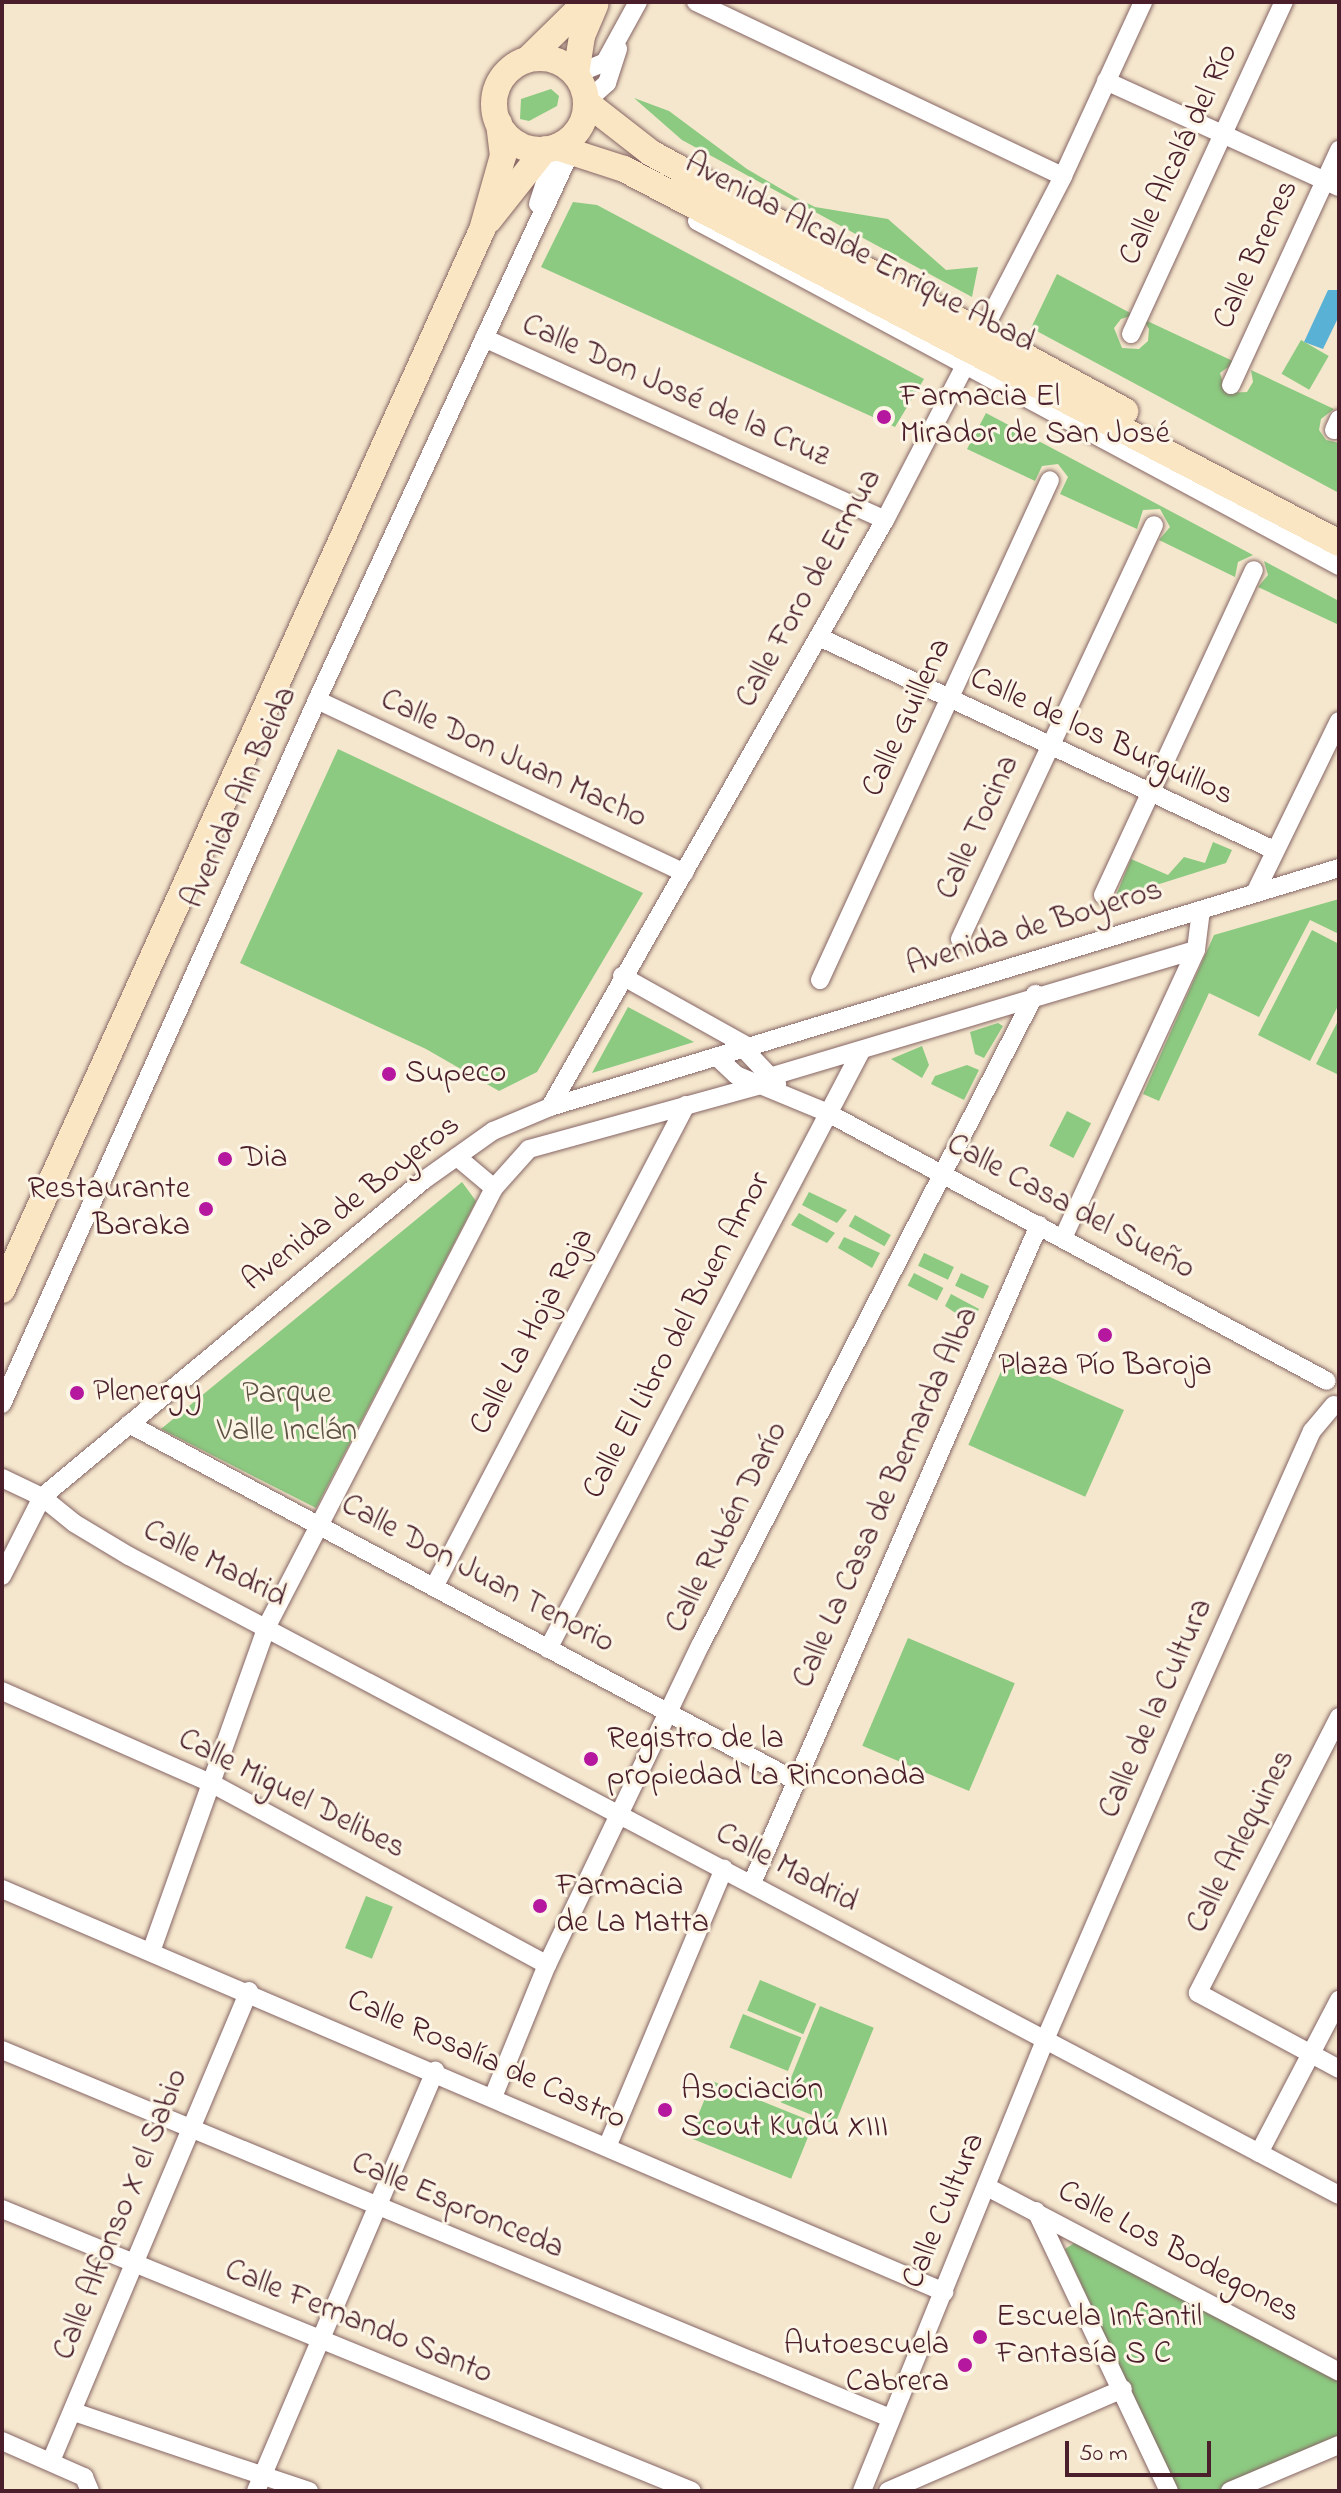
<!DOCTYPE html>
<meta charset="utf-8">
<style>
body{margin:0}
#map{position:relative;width:1341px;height:2493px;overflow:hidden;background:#f5e7cd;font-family:"Indie Flower",sans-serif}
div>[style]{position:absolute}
.green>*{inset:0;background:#8cca81;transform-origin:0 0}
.water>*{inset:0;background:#59b1d6}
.roads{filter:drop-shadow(0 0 2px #866564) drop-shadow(0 0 2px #866564)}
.street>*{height:18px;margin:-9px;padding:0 9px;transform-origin:9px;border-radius:9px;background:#fff}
.secondary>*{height:26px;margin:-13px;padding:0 13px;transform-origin:13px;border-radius:13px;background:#fbe6c4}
.secondary>.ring{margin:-13px;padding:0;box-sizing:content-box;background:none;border:26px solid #fbe6c4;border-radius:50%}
.dots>*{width:22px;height:22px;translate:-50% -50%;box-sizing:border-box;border:4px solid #fcf5e5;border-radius:50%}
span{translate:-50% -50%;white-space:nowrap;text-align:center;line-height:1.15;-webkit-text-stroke:6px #fcf5e5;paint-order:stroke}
.street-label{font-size:32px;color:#4a1f2b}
.poi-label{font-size:32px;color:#4a1f2b}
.left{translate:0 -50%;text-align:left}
.right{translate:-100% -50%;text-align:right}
.park-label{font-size:32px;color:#5e5245}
.frame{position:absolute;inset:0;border:4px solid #4a1f2b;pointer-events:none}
.scale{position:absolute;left:1065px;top:2441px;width:146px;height:36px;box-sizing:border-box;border:4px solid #4a1f2b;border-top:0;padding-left:10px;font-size:24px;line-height:28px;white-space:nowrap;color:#4a1f2b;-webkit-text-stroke:6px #fcf5e5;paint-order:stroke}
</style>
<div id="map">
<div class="green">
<i style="clip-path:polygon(551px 89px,559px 96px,557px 106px,529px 121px,520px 119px,521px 99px)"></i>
<i style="clip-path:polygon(634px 98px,669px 111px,747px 169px,795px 197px,815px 207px,888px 219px,946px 270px,978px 267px,972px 297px,682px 140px)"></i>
<i style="clip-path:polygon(573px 202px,597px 205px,924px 379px,895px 427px,541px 267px)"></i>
<i style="clip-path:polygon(1057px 274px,1134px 315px,1121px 319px,1114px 328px,1122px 348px,1139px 349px,1148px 341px,1149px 329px,1143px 319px,1235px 362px,1220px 373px,1226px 393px,1247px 392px,1253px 382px,1251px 370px,1334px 409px,1321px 419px,1319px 430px,1326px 440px,1339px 443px,1339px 493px,1031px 328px)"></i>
<i style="left:1301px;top:340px;width:32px;height:39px;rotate:30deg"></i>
<i style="clip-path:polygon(986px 413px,1253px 555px,1238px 562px,1235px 577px,1159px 540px,1170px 527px,1160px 509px,1143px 510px,1137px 529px,1060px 494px,1068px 477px,1058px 464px,1042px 466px,1035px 481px,967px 449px)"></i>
<i style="clip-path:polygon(1264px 561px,1339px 601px,1339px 625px,1258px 587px,1268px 575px)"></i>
<i style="clip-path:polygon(338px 749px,643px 893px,537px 1072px,499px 1091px,426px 1049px,240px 963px)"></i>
<i style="clip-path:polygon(1213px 842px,1232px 850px,1226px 863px,1115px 898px,1131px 859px,1168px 875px,1184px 857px,1205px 863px)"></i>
<i style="clip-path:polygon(1339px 899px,1339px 934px,1310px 920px,1259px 1017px,1209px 993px,1159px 1101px,1143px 1094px,1214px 935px)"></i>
<i style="clip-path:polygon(1312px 930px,1339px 944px,1339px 1004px,1310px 1061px,1258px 1035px)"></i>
<i style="clip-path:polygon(628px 1007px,694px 1042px,592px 1073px)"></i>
<i style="clip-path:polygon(1339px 1019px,1339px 1075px,1316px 1064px)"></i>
<i style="clip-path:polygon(998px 1023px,1003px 1026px,984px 1058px,975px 1054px,970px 1032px)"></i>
<i style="clip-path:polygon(922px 1046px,929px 1065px,922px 1078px,891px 1059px)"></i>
<i style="clip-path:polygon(967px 1065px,979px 1070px,964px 1100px,931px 1084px,935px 1076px)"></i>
<i style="left:1067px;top:1111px;width:27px;height:39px;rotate:27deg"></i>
<i style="clip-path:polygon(462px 1182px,476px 1201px,316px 1508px,161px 1429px)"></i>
<i style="clip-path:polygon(809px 1192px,847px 1210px,837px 1223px,802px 1205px)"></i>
<i style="clip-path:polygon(799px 1213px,835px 1233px,827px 1243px,791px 1225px)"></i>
<i style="left:855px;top:1215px;width:41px;height:13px;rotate:29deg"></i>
<i style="clip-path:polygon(844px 1237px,880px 1253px,872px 1268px,838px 1248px)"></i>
<i style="left:924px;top:1253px;width:33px;height:14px;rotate:25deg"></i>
<i style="left:914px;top:1273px;width:33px;height:14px;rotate:27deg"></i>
<i style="left:961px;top:1273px;width:31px;height:14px;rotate:25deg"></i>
<i style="clip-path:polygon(951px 1294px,979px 1309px,972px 1324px,945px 1306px)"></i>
<i style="left:1007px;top:1358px;width:128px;height:95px;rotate:24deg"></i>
<i style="left:908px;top:1638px;width:116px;height:117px;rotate:23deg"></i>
<i style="left:366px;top:1896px;width:29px;height:56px;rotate:22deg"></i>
<i style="left:760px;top:1980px;width:61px;height:33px;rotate:23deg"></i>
<i style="left:820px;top:2006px;width:58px;height:104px;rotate:22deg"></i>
<i style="left:743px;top:2014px;width:63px;height:36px;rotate:22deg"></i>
<i style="left:712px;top:2081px;width:110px;height:61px;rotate:22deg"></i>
<i style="clip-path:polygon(1076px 2242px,1339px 2381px,1339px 2438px,1217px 2491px,1177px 2491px,1065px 2249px)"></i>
</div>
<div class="water">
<i style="clip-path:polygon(1328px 290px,1339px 290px,1339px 316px,1323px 349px,1304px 342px)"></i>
</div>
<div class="roads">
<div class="street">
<i style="left:696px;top:2px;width:406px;rotate:25.4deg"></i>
<i style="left:576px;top:74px;width:31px;rotate:-22deg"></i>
<i style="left:605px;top:62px;width:68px;rotate:-61.2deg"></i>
<i style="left:1106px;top:81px;width:256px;rotate:24.5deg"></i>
<i style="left:587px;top:101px;width:27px;rotate:-42deg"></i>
<i style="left:607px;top:83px;width:36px;rotate:-72deg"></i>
<i style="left:538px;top:204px;width:33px;rotate:-72deg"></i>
<i style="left:548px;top:173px;width:24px;rotate:-92deg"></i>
<i style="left:697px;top:221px;width:729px;rotate:28.25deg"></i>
<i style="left:1131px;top:334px;width:366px;rotate:-65.3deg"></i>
<i style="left:484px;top:338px;width:440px;rotate:24.4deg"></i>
<i style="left:1231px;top:385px;width:259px;rotate:-65.3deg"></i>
<i style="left:1334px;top:430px;width:12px;rotate:-66deg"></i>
<i style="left:819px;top:637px;width:502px;rotate:25.09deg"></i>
<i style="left:317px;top:700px;width:406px;rotate:25.2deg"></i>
<i style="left:1255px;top:893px;width:191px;rotate:-64deg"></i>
<i style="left:1103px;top:895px;width:358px;rotate:-65.1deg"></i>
<i style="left:960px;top:939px;width:457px;rotate:-64.9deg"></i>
<i style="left:622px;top:976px;width:145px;rotate:29.2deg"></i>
<i style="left:820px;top:980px;width:550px;rotate:-65.3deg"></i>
<i style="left:745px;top:1050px;width:47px;rotate:46.7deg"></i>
<i style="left:718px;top:1058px;width:25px;rotate:43deg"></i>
<i style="left:736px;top:1075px;width:100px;rotate:22.4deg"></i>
<i style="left:828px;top:1113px;width:566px;rotate:28.24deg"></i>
<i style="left:769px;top:1077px;width:445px;rotate:-16.6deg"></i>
<i style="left:550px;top:1107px;width:676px;rotate:-60.29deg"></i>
<i style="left:885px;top:520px;width:387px;rotate:-62.6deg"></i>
<i style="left:1063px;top:176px;width:192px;rotate:-65.3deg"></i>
<i style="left:457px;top:1157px;width:48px;rotate:40deg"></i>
<i style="left:1063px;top:1238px;width:317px;rotate:-65.2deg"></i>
<i style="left:1196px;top:950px;width:40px;rotate:-82.9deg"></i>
<i style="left:2px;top:1404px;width:771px;rotate:-65.89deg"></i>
<i style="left:317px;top:700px;width:600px;rotate:-65.18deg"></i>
<i style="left:129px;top:1424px;width:757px;rotate:28.16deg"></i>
<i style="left:2px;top:1478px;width:44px;rotate:25.4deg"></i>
<i style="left:42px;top:1497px;width:41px;rotate:39.1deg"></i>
<i style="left:74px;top:1523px;width:64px;rotate:31deg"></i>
<i style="left:129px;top:1556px;width:1368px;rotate:27.84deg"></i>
<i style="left:2px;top:1576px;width:89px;rotate:-63.1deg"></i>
<i style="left:42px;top:1497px;width:496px;rotate:-39.7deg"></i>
<i style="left:424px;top:1180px;width:85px;rotate:-35.4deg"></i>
<i style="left:493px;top:1131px;width:62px;rotate:-22.8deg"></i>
<i style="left:550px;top:1107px;width:824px;rotate:-16.85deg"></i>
<i style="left:434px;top:1587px;width:544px;rotate:-62.4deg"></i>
<i style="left:548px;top:1649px;width:675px;rotate:-62.37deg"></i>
<i style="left:2px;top:1691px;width:228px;rotate:23.8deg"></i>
<i style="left:211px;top:1783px;width:382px;rotate:28.4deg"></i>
<i style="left:1339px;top:1717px;width:310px;rotate:117.1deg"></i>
<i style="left:1198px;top:1993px;width:160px;rotate:28.3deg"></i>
<i style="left:752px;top:1883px;width:718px;rotate:-66.43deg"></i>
<i style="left:2px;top:1889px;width:1025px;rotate:23.16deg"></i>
<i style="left:152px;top:1949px;width:343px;rotate:-70.4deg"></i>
<i style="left:267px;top:1626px;width:493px;rotate:-62.6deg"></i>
<i style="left:494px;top:1188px;width:52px;rotate:-48.1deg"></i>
<i style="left:529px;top:1149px;width:237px;rotate:-15.4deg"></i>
<i style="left:2px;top:2050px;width:961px;rotate:22.51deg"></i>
<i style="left:493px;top:2097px;width:143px;rotate:-67.8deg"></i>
<i style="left:547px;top:1965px;width:356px;rotate:-64.4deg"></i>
<i style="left:701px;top:1644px;width:731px;rotate:-62.8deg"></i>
<i style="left:607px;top:2147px;width:302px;rotate:-67.2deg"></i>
<i style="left:1259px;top:2153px;width:173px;rotate:-62.4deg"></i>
<i style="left:989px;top:2188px;width:395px;rotate:27.7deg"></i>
<i style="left:2px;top:2209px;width:745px;rotate:22.23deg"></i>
<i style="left:1036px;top:2211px;width:310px;rotate:64.6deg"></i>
<i style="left:74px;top:2412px;width:248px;rotate:18.6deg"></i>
<i style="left:2px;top:2441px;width:90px;rotate:23.7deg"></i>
<i style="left:84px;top:2477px;width:15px;rotate:67deg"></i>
<i style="left:51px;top:2461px;width:510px;rotate:-67.16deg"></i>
<i style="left:256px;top:2491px;width:457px;rotate:-66.9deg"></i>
<i style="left:862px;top:2491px;width:484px;rotate:-67.9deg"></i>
<i style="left:1044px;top:2042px;width:365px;rotate:-66.6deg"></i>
<i style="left:1189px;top:1707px;width:302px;rotate:-66deg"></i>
<i style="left:1312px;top:1431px;width:34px;rotate:-50deg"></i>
<i style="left:888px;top:2491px;width:256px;rotate:-23.5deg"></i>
<i style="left:1230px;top:2491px;width:118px;rotate:-22.9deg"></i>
</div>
<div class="secondary">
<i class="ring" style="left:494px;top:58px;width:66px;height:66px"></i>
<i style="left:528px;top:59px;width:81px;rotate:-44.5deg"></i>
<i style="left:576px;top:74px;width:38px;rotate:-81deg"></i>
<i style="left:582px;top:36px;width:34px;rotate:-67deg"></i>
<i style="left:587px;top:103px;width:81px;rotate:38deg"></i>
<i style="left:651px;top:153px;width:540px;rotate:28.56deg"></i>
<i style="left:556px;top:147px;width:71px;rotate:17.9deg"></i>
<i style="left:624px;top:169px;width:807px;rotate:27.61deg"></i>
<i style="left:489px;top:220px;width:90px;rotate:-51.7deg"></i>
<i style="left:2px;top:1290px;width:1164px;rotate:-65.64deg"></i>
<i style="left:482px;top:230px;width:77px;rotate:-74.2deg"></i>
<i style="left:503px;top:156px;width:33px;rotate:-97deg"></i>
</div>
</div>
<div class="dots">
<i style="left:884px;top:417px;background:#b5179e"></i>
<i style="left:389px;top:1074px;background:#b5179e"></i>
<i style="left:225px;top:1159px;background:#b5179e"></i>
<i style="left:206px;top:1209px;background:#b5179e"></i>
<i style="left:1105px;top:1335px;background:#b5179e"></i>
<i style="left:77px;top:1393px;background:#b5179e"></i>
<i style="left:591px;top:1759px;background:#b5179e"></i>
<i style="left:540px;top:1906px;background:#b5179e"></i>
<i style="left:665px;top:2110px;background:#b5179e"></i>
<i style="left:980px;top:2337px;background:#b5179e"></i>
<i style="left:965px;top:2365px;background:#b5179e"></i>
</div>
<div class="street-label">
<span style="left:1180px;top:155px;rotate:-65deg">Calle Alcalá del Río</span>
<span style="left:859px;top:254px;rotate:28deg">Avenida Alcalde Enrique Abad</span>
<span style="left:1257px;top:255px;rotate:-65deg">Calle Brenes</span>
<span style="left:675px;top:392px;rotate:24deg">Calle Don José de la Cruz</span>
<span style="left:810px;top:589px;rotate:-61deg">Calle Foro de Ermua</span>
<span style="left:908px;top:718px;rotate:-65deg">Calle Guillena</span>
<span style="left:1101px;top:738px;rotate:25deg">Calle de los Burguillos</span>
<span style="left:513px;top:760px;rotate:25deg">Calle Don Juan Macho</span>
<span style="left:241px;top:798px;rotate:-66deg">Avenida Ain Beida</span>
<span style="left:979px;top:828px;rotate:-65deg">Calle Tocina</span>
<span style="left:1035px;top:929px;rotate:-17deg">Avenida de Boyeros</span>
<span style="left:352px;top:1204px;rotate:-38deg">Avenida de Boyeros</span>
<span style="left:1070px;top:1208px;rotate:28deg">Calle Casa del Sueño</span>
<span style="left:533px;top:1332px;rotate:-62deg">Calle La Hoja Roja</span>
<span style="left:678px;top:1336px;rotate:-62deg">Calle El Libro del Buen Amor</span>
<span style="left:887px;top:1498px;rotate:-66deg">Calle La Casa de Bernarda Alba</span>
<span style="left:728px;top:1528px;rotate:-63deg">Calle Rubén Darío</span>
<span style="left:214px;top:1565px;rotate:27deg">Calle Madrid</span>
<span style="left:477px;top:1575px;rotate:28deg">Calle Don Juan Tenorio</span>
<span style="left:1157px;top:1709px;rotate:-66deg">Calle de la Cultura</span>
<span style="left:291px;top:1795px;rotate:27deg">Calle Miguel Delibes</span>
<span style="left:1242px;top:1842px;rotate:-63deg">Calle Arlequines</span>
<span style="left:786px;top:1869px;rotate:28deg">Calle Madrid</span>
<span style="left:486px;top:2061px;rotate:24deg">Calle Rosalía de Castro</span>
<span style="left:457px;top:2207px;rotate:23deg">Calle Espronceda</span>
<span style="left:945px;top:2211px;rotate:-67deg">Calle Cultura</span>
<span style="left:122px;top:2215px;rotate:-68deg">Calle Alfonso X el Sabio</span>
<span style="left:1178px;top:2253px;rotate:28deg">Calle Los Bodegones</span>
<span style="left:358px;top:2323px;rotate:22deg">Calle Fernando Santo</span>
</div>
<div class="poi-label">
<span class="left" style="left:900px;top:417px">Farmacia El<br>Mirador de San José</span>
<span class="left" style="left:405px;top:1074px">Supeco</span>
<span class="left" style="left:241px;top:1159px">Dia</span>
<span class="right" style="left:190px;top:1209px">Restaurante<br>Baraka</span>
<span style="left:1105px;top:1367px">Plaza Pío Baroja</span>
<span class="left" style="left:93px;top:1393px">Plenergy</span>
<span class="left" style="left:607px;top:1759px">Registro de la<br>propiedad La Rinconada</span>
<span class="left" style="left:556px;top:1906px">Farmacia<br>de La Matta</span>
<span class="left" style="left:681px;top:2110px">Asociación<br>Scout Kudú XIII</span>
<span class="left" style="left:996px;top:2337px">Escuela Infantil<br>Fantasía S C</span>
<span class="right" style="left:949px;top:2365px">Autoescuela<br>Cabrera</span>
</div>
<div class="park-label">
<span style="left:287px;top:1414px">Parque<br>Valle Inclán</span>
</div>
<div class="frame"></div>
<div class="scale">50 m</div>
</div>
